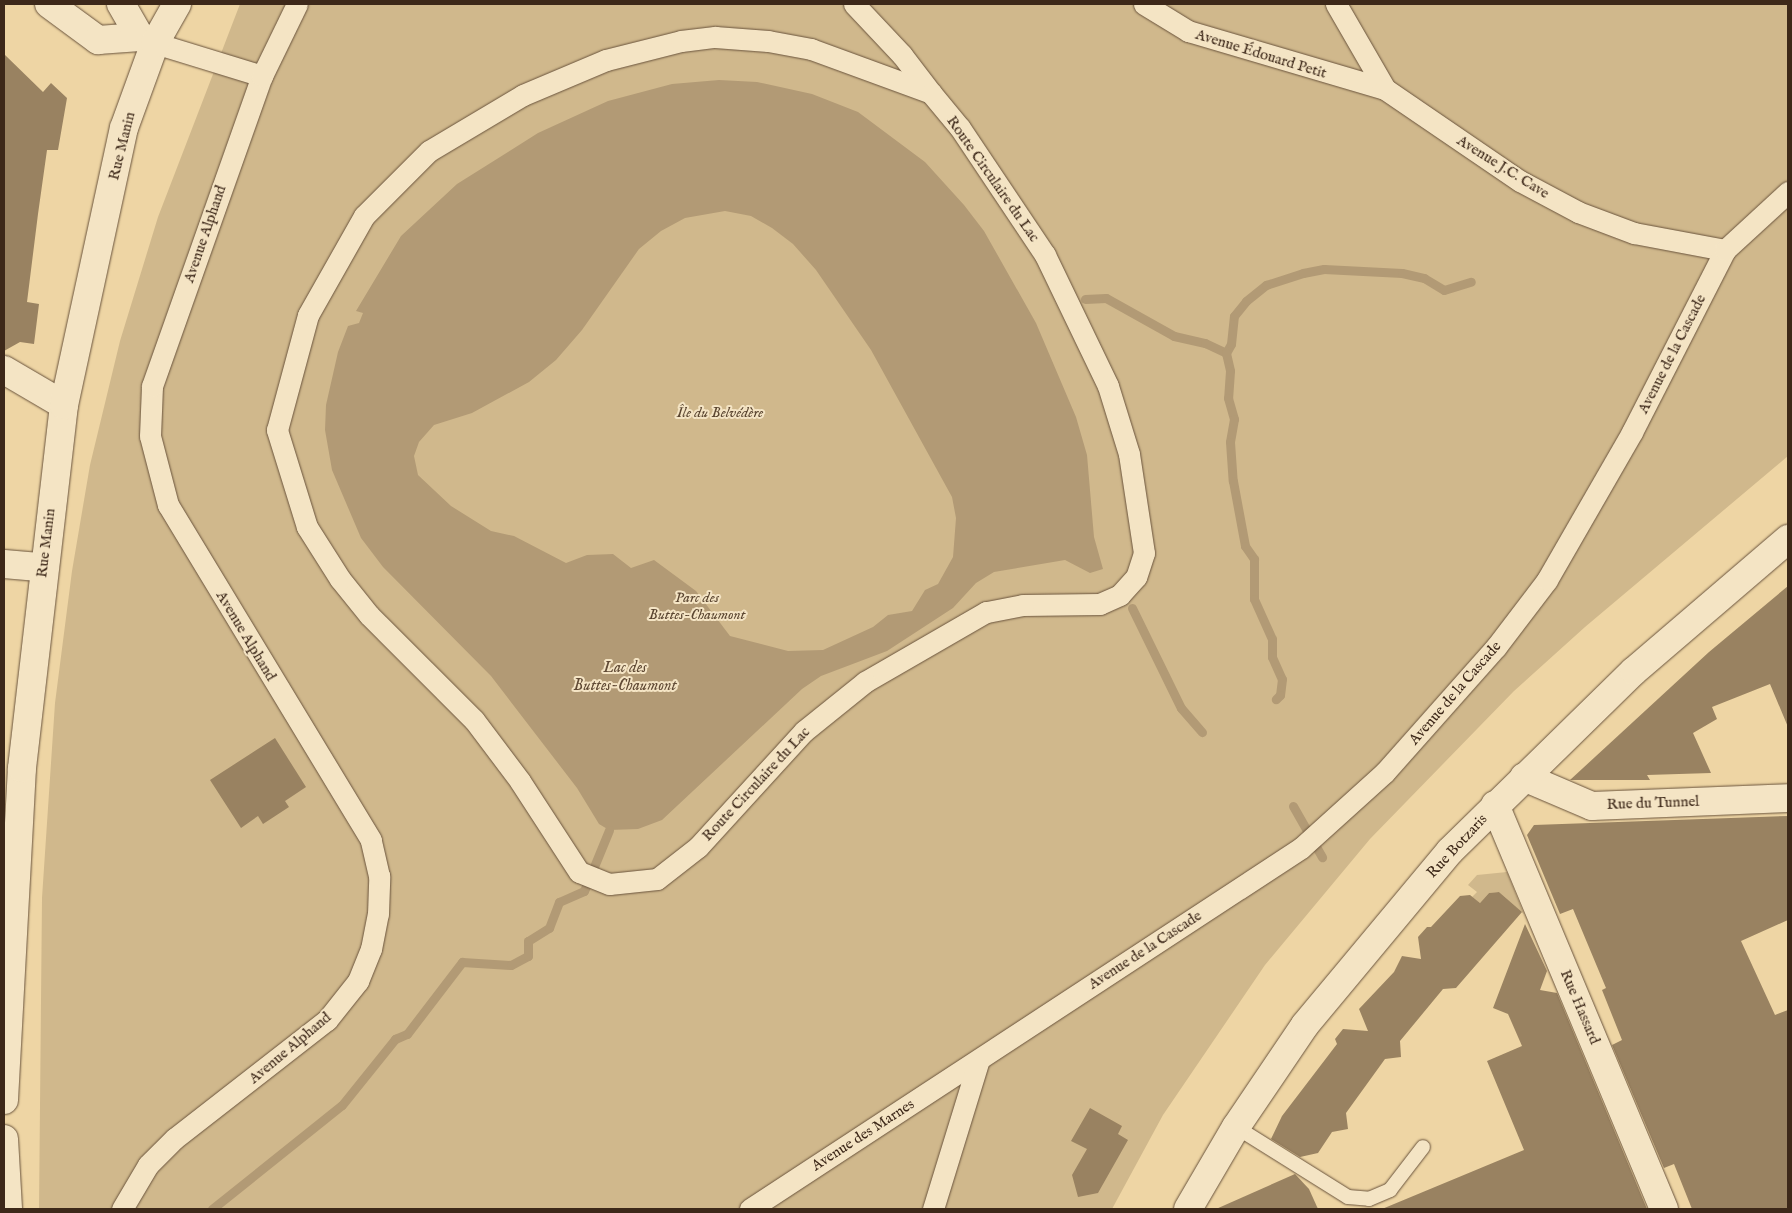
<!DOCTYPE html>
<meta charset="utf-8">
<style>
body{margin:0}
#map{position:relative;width:1792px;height:1213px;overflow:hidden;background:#eed5a4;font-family:"IM FELL English",serif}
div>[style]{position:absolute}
.green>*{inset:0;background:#d0b88c}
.water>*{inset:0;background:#b29a75}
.stream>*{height:9px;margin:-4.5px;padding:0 4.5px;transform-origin:4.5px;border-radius:4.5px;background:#b29a75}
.building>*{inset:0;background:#998261}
.roads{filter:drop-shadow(0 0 1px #69533c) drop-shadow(0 0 1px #69533c)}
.service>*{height:14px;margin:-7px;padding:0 7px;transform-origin:7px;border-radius:7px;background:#f4e4c4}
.pedestrian>*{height:21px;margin:-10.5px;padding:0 10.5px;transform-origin:10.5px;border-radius:10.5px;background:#f4e4c4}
.minor>*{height:28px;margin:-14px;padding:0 14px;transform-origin:14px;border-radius:14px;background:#f4e4c4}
.tertiary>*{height:28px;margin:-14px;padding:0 14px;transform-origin:14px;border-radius:14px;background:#f4e4c4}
span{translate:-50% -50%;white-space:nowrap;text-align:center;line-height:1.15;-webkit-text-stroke:4px #f4e4c4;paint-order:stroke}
.street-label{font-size:15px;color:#3d2819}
.park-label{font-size:15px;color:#5a4530;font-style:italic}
.water-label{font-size:16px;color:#604a35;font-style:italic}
.frame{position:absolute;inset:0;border:5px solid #3d2819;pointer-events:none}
</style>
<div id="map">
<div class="green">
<i style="clip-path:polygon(240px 4px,1788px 4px,1788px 456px,1585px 627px,1514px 691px,1370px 839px,1265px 965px,1163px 1115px,1112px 1209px,39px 1209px,42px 898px,55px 703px,72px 571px,90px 465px,120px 341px,158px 217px)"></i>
<i style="clip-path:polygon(1507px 872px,1524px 914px,1499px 892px,1489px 893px,1480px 903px,1472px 897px,1477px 892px,1468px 885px,1477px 875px)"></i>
</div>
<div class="water">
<i style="clip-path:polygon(evenodd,719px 80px,757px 82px,812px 94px,858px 112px,925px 162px,964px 205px,984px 231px,1036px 323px,1076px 417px,1087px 455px,1094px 537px,1103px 569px,1090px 573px,1065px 560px,994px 572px,976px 583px,953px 608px,887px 651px,821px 676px,802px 689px,662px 820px,638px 829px,609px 830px,599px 824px,577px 788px,491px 676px,383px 567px,361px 538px,332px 470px,325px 430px,326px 405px,338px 352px,348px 326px,359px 323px,363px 313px,356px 311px,401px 236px,457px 184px,538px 133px,608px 101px,672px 84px,719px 80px,725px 211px,751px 216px,772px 228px,793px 244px,816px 270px,871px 350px,952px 497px,956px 518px,953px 557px,938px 584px,925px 590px,912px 611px,888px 615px,873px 627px,823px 650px,788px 651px,730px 636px,696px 591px,654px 560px,631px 568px,613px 554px,587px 555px,566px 563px,514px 536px,491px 531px,451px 506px,418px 475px,414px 456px,419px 442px,434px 425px,472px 413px,529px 382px,556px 360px,582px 330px,639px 249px,661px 231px,685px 218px,725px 211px)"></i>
</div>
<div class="stream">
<i style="left:1085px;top:299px;width:21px;rotate:-3deg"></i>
<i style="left:1106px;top:298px;width:78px;rotate:29.2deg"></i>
<i style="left:1174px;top:336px;width:32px;rotate:13deg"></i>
<i style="left:1205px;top:343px;width:23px;rotate:25deg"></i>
<i style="left:1226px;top:353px;width:10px;rotate:-61deg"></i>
<i style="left:1231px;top:344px;width:28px;rotate:-84deg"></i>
<i style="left:1234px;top:316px;width:19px;rotate:-51deg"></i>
<i style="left:1246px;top:301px;width:26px;rotate:-39deg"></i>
<i style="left:1266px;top:285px;width:39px;rotate:-18deg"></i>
<i style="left:1303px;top:273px;width:21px;rotate:-11deg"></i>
<i style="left:1324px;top:269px;width:78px;rotate:2.9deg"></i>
<i style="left:1402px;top:273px;width:23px;rotate:13deg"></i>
<i style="left:1424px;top:278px;width:23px;rotate:31deg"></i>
<i style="left:1444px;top:290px;width:28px;rotate:-17deg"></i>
<i style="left:1226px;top:353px;width:18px;rotate:77deg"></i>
<i style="left:1230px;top:371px;width:27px;rotate:94deg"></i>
<i style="left:1228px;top:398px;width:22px;rotate:74deg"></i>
<i style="left:1234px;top:419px;width:23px;rotate:100deg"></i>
<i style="left:1230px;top:442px;width:39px;rotate:86deg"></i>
<i style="left:1233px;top:481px;width:66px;rotate:79.5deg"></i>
<i style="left:1245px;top:546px;width:16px;rotate:55deg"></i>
<i style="left:1254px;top:559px;width:40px;rotate:90deg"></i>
<i style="left:1254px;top:599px;width:44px;rotate:65.8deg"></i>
<i style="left:1272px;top:639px;width:18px;rotate:90deg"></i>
<i style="left:1272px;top:657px;width:24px;rotate:66deg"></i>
<i style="left:1282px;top:679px;width:16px;rotate:97deg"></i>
<i style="left:1280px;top:695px;width:6px;rotate:135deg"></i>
<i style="left:1132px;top:608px;width:111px;rotate:63.9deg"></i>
<i style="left:1181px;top:708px;width:32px;rotate:49deg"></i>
<i style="left:1293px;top:806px;width:59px;rotate:60.4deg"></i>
<i style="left:212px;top:1209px;width:166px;rotate:-38.7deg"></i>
<i style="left:342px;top:1105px;width:85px;rotate:-51.2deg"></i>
<i style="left:395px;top:1039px;width:13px;rotate:-23deg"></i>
<i style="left:407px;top:1034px;width:91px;rotate:-52.6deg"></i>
<i style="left:462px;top:962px;width:49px;rotate:3.5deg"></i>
<i style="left:511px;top:965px;width:19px;rotate:-28deg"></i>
<i style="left:528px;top:956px;width:15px;rotate:-90deg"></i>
<i style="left:528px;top:941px;width:25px;rotate:-32deg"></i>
<i style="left:549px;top:928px;width:28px;rotate:-69deg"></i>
<i style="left:559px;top:902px;width:27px;rotate:-24deg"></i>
<i style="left:584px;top:891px;width:66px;rotate:-67.7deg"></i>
</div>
<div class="building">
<i style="clip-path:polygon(4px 54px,43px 92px,51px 83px,67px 98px,58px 150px,47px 150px,38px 214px,27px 302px,39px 304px,34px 344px,20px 342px,4px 351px)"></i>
<i style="clip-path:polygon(1788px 586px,1788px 727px,1770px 684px,1712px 707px,1717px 719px,1693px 733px,1711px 773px,1647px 775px,1650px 780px,1570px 780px,1709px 652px)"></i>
<i style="clip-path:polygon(275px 738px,306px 787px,285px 801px,289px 807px,263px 824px,258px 816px,241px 828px,210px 780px)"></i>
<i style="clip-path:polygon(1788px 816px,1788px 920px,1741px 941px,1775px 1015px,1788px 1010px,1788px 1209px,1692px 1209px,1674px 1164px,1664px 1168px,1612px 1045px,1622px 1040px,1602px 990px,1606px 988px,1573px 909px,1560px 914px,1527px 835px,1534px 825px)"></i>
<i style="clip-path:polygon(1499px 892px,1522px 912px,1456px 988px,1443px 989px,1400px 1041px,1401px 1057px,1385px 1059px,1346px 1113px,1348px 1129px,1332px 1132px,1318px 1153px,1300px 1157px,1271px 1139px,1282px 1116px,1337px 1044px,1335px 1039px,1343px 1029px,1368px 1031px,1359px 1009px,1394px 972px,1402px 956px,1421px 959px,1418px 937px,1427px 927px,1431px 927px,1460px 896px,1470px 895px,1480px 903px,1489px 893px)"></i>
<i style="clip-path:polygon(1525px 924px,1547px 971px,1540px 990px,1557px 993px,1647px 1209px,1382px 1209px,1524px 1150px,1487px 1061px,1522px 1046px,1508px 1014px,1493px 1008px)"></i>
<i style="clip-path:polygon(1090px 1108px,1122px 1126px,1118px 1134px,1128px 1140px,1098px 1193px,1078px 1197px,1072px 1175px,1087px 1149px,1071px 1141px)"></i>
<i style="clip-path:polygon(1295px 1174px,1309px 1189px,1318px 1209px,1216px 1209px)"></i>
</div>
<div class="roads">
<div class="service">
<i style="left:1236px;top:1127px;width:132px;rotate:32deg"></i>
<i style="left:1348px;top:1197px;width:21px;rotate:5deg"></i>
<i style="left:1369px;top:1199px;width:23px;rotate:-23deg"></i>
<i style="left:1390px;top:1190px;width:54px;rotate:-52.5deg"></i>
</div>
<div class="pedestrian">
<i style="left:854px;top:4px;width:70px;rotate:46.7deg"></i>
<i style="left:902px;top:55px;width:48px;rotate:52.7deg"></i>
<i style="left:1144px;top:4px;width:52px;rotate:31.5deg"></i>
<i style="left:1188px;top:31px;width:205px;rotate:16.4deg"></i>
<i style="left:1336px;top:4px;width:98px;rotate:60deg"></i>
<i style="left:1385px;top:89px;width:163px;rotate:34.3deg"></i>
<i style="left:1520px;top:181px;width:66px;rotate:28.1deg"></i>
<i style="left:1578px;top:212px;width:60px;rotate:20.6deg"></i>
<i style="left:1634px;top:233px;width:93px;rotate:10.6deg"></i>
<i style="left:715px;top:37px;width:53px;rotate:4.3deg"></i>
<i style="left:768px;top:41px;width:44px;rotate:10.5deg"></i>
<i style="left:811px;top:49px;width:128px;rotate:20.1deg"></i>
<i style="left:931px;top:93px;width:45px;rotate:50.4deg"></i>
<i style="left:960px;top:128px;width:153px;rotate:56.2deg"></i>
<i style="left:1045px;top:255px;width:145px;rotate:64.3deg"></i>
<i style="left:1108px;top:386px;width:71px;rotate:72.8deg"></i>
<i style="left:1129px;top:454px;width:100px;rotate:81.4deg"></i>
<i style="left:1144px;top:553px;width:25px;rotate:108deg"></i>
<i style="left:1136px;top:577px;width:24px;rotate:132deg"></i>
<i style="left:1120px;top:595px;width:22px;rotate:156deg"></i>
<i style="left:1100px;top:604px;width:77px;rotate:179.3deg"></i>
<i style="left:1023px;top:605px;width:38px;rotate:169deg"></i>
<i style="left:986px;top:612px;width:140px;rotate:150deg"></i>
<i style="left:865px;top:682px;width:78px;rotate:141.2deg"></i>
<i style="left:804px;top:731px;width:157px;rotate:132.4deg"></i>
<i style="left:698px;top:847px;width:52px;rotate:142deg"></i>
<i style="left:657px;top:879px;width:48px;rotate:174.1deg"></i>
<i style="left:609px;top:884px;width:32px;rotate:-158deg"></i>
<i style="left:579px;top:872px;width:108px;rotate:-123deg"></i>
<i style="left:520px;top:781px;width:76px;rotate:-127deg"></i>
<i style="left:474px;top:720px;width:148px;rotate:-135deg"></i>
<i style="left:369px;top:615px;width:46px;rotate:-128.9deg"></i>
<i style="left:340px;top:579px;width:62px;rotate:-122.4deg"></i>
<i style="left:307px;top:527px;width:102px;rotate:-107.2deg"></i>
<i style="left:277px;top:430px;width:119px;rotate:-74.9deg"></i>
<i style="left:308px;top:315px;width:114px;rotate:-60.5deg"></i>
<i style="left:364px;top:216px;width:92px;rotate:-45deg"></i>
<i style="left:429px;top:151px;width:109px;rotate:-30.8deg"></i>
<i style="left:523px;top:95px;width:90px;rotate:-22.9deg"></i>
<i style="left:606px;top:60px;width:77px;rotate:-14.2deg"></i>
<i style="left:681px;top:41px;width:34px;rotate:-7deg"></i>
<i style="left:155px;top:43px;width:112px;rotate:17.1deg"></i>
<i style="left:122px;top:1209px;width:51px;rotate:-59.4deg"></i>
<i style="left:148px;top:1165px;width:37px;rotate:-45deg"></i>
<i style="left:174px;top:1139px;width:194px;rotate:-37.9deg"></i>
<i style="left:327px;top:1020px;width:50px;rotate:-51.5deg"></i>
<i style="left:358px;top:981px;width:35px;rotate:-68deg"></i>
<i style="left:371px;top:949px;width:36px;rotate:-79deg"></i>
<i style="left:378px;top:914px;width:38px;rotate:-88deg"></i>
<i style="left:379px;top:876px;width:37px;rotate:-103deg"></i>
<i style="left:371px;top:840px;width:392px;rotate:-121.2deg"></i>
<i style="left:168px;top:505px;width:71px;rotate:-104.6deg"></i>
<i style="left:150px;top:436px;width:50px;rotate:-87.7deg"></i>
<i style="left:152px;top:386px;width:329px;rotate:-70.5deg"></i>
<i style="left:262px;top:76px;width:80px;rotate:-64.1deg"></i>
<i style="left:750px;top:1209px;width:659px;rotate:-33.23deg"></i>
<i style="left:1301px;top:848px;width:113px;rotate:-42.1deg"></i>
<i style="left:1385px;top:772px;width:167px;rotate:-48.4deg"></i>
<i style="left:1496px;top:647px;width:84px;rotate:-52.7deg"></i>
<i style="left:1547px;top:580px;width:171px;rotate:-60.1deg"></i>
<i style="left:1632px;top:432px;width:204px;rotate:-62.9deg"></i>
<i style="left:1725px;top:250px;width:86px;rotate:-42.6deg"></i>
<i style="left:933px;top:1209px;width:153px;rotate:-72.9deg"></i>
</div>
<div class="minor">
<i style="left:49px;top:4px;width:61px;rotate:36.3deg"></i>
<i style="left:98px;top:40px;width:42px;rotate:-4.1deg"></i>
<i style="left:140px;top:37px;width:16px;rotate:22deg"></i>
<i style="left:121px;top:4px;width:38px;rotate:60deg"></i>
<i style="left:4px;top:370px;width:69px;rotate:30.3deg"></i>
<i style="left:4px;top:564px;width:38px;rotate:5deg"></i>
<i style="left:1524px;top:777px;width:74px;rotate:23.1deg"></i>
<i style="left:1592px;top:806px;width:196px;rotate:-2.3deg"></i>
<i style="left:1495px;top:805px;width:438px;rotate:67.3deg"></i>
<i style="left:4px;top:1100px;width:332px;rotate:-86.9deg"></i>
<i style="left:22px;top:768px;width:365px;rotate:-83.4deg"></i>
<i style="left:64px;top:405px;width:283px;rotate:-77.8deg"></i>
<i style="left:124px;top:128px;width:90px;rotate:-70deg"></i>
<i style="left:155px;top:43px;width:45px;rotate:-60.6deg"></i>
<i style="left:4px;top:1139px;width:70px;rotate:86.7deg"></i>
</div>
<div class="tertiary">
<i style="left:1188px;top:1209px;width:95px;rotate:-59.7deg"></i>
<i style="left:1236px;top:1127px;width:123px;rotate:-55.9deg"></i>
<i style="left:1305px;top:1025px;width:226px;rotate:-50.2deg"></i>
<i style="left:1450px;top:851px;width:257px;rotate:-44.4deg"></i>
<i style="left:1634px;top:671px;width:203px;rotate:-40.6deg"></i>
</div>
</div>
<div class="street-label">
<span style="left:1261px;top:54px;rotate:17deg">Avenue Édouard Petit</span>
<span style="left:122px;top:146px;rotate:-76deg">Rue Manin</span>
<span style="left:1503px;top:167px;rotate:32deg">Avenue J.C. Cave</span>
<span style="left:993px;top:179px;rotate:55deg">Route Circulaire du Lac</span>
<span style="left:205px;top:234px;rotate:-71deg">Avenue Alphand</span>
<span style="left:1672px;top:354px;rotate:-63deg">Avenue de la Cascade</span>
<span style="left:46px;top:543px;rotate:-83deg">Rue Manin</span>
<span style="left:246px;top:636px;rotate:59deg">Avenue Alphand</span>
<span style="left:1455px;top:693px;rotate:-49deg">Avenue de la Cascade</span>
<span style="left:756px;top:784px;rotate:-47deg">Route Circulaire du Lac</span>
<span style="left:1653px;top:803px;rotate:-2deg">Rue du Tunnel</span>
<span style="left:1457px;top:846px;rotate:-47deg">Rue Botzaris</span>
<span style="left:1145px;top:950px;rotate:-33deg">Avenue de la Cascade</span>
<span style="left:1580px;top:1007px;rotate:67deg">Rue Hassard</span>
<span style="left:290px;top:1048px;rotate:-40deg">Avenue Alphand</span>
<span style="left:863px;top:1135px;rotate:-33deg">Avenue des Marnes</span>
</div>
<div class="park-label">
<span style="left:720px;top:413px">Île du Belvédère</span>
<span style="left:697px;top:606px">Parc des<br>Buttes-Chaumont</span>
</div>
<div class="water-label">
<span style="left:625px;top:677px">Lac des<br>Buttes-Chaumont</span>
</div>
<div class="frame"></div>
</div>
